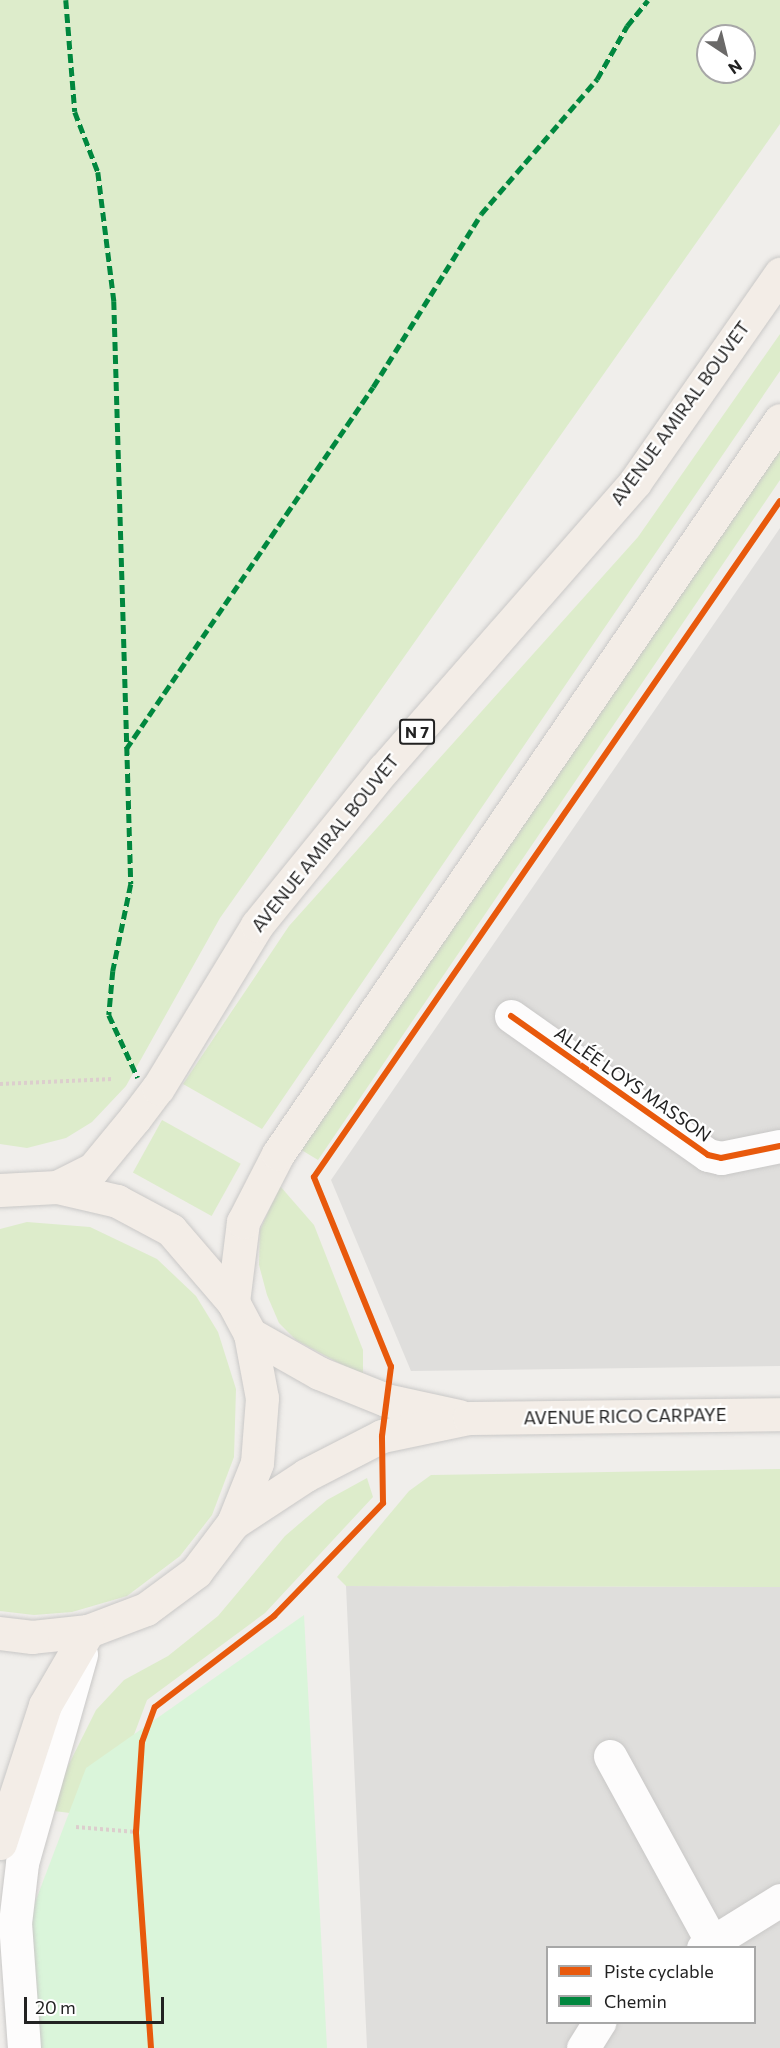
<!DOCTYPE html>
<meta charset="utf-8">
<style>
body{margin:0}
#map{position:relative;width:780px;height:2048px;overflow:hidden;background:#f0eeeb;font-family:Commissioner,sans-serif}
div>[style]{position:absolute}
.residential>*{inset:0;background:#dfdedc}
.grass>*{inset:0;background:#ddeccb;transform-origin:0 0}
.park>*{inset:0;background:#daf5da}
.path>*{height:4px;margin-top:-2px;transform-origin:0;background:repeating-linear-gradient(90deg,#dccecd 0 3px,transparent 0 6px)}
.roads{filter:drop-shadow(0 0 2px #c9c8c7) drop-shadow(0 0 2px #c9c8c7)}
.minor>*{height:33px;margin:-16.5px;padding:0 16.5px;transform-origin:16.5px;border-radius:16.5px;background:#fdfcfc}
.major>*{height:33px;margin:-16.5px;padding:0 16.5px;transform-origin:16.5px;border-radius:16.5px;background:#f3ede7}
.quiet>*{height:4.5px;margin-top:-2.25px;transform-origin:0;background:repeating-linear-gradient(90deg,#00873e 0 9px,transparent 0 13.5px)}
.cycleway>*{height:6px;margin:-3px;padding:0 3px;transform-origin:3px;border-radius:3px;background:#e8590c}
span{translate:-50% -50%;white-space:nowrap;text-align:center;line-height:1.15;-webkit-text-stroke:4.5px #fff;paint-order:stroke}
.shield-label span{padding:2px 4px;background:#fff;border:2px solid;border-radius:4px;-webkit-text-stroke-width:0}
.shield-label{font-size:16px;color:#222;font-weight:700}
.street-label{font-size:18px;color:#222}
.legend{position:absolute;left:546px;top:1946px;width:210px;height:78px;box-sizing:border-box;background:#fff;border:2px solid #a7a7a7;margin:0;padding:8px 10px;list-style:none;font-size:18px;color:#222}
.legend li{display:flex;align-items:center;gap:12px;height:30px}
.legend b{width:30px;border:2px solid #a7a7a7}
.north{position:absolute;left:696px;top:24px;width:60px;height:60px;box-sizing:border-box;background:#fff;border:2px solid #a7a7a7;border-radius:50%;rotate:145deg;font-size:16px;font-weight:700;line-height:24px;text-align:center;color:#222}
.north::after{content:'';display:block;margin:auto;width:21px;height:27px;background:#6a6968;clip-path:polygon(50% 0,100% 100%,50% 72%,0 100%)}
.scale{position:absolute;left:24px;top:1997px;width:140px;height:27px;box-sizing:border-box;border:3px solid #222;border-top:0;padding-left:8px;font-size:18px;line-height:21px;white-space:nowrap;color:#222;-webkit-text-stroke:4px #fff;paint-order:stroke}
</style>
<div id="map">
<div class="residential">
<i style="clip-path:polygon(780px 528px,780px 1366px,411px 1371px,331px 1180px)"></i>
<i style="clip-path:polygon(evenodd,346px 1586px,780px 1587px,780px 2048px,367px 2048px,346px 1586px,548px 1948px,754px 1948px,754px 2022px,548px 2022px,548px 1948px)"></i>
</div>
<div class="grass">
<i style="clip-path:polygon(evenodd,0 0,780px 0,780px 124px,220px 918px,126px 1086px,92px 1122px,66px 1138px,27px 1148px,0 1144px,0 0,708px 36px,744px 36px,744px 72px,708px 72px,708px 36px)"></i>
<i style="clip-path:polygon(780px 334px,780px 371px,262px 1129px,183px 1084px,289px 926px,638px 537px)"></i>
<i style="clip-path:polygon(780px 443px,780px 480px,318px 1160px,295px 1146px)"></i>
<i style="left:162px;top:1120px;width:90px;height:60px;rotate:29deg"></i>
<i style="clip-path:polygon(280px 1186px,314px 1225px,363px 1350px,363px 1376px,296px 1340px,279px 1323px,267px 1295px,259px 1265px,260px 1230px)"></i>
<i style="clip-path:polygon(27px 1222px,90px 1227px,157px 1259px,196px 1296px,218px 1332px,236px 1389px,234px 1457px,212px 1515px,180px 1556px,127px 1596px,72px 1612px,34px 1615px,0 1611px,0 1229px)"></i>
<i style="clip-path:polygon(780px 1469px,780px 1587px,346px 1586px,337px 1577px,409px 1491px,431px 1475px)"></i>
<i style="clip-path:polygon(367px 1478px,373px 1497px,265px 1613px,147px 1700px,129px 1748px,118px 1819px,46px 1810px,96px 1710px,124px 1680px,168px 1656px,218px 1616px,285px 1536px,327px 1500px)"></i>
</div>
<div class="park">
<i style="clip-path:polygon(304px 1615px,327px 2048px,23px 2048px,20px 1942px,86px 1768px)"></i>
</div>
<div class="path">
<i style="left:0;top:1084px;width:113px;rotate:-2.5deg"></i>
<i style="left:76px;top:1827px;width:60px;rotate:4.8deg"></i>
</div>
<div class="roads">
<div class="minor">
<i style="left:511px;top:1016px;width:241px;rotate:35.2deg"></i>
<i style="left:708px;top:1155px;width:13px;rotate:13deg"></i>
<i style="left:721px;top:1158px;width:60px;rotate:-11.5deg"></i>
<i style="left:610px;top:1756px;width:212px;rotate:61.3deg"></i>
<i style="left:703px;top:1948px;width:91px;rotate:-31.9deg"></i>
<i style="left:24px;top:2048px;width:125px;rotate:-94.1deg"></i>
<i style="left:15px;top:1923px;width:60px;rotate:-83.3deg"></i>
<i style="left:22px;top:1863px;width:217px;rotate:-74.2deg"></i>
<i style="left:583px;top:2048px;width:31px;rotate:-58deg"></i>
</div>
<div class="major">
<i style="left:57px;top:1187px;width:40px;rotate:-26.6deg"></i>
<i style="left:93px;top:1169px;width:66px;rotate:-50.5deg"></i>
<i style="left:135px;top:1118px;width:38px;rotate:-53deg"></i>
<i style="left:158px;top:1088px;width:191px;rotate:-58.7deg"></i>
<i style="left:257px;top:925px;width:201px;rotate:-50.9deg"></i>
<i style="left:384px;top:769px;width:381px;rotate:-48.8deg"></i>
<i style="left:635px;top:482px;width:254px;rotate:-55.1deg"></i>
<i style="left:0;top:1190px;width:57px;rotate:-3deg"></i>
<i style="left:57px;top:1187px;width:62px;rotate:13.1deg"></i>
<i style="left:117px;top:1201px;width:61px;rotate:28.2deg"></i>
<i style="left:171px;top:1230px;width:95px;rotate:49.3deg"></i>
<i style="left:233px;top:1302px;width:36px;rotate:62deg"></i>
<i style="left:250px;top:1334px;width:65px;rotate:79.4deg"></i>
<i style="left:262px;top:1398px;width:65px;rotate:94.4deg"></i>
<i style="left:257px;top:1463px;width:65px;rotate:111.8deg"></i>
<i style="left:233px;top:1523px;width:61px;rotate:127.1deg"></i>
<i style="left:196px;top:1572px;width:62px;rotate:143.5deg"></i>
<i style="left:146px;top:1609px;width:62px;rotate:159.2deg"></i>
<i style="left:88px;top:1631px;width:56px;rotate:173.9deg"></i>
<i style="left:32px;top:1637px;width:32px;rotate:-173deg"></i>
<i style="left:233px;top:1302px;width:81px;rotate:-82.9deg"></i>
<i style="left:243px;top:1222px;width:76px;rotate:-62.8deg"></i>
<i style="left:278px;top:1154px;width:889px;rotate:-55.63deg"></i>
<i style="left:250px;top:1334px;width:79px;rotate:29.5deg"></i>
<i style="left:319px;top:1373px;width:72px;rotate:21.9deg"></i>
<i style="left:386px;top:1400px;width:75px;rotate:12.4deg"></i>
<i style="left:233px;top:1523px;width:87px;rotate:-33.3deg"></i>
<i style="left:306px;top:1475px;width:85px;rotate:-27.2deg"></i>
<i style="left:382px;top:1436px;width:89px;rotate:-11.7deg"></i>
<i style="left:469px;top:1418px;width:311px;rotate:-0.7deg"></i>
<i style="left:0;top:1843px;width:145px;rotate:-71.9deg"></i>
<i style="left:45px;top:1705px;width:86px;rotate:-59.8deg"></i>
</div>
</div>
<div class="quiet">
<i style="left:66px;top:0;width:112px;rotate:85.4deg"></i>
<i style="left:75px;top:112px;width:64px;rotate:69deg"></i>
<i style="left:98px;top:172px;width:130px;rotate:82.9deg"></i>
<i style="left:114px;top:301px;width:583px;rotate:88.33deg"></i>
<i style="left:131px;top:884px;width:89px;rotate:101.7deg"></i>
<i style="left:113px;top:971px;width:44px;rotate:95.2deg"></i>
<i style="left:109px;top:1015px;width:69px;rotate:65.3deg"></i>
<i style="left:126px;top:749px;width:438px;rotate:-55.7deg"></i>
<i style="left:373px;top:387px;width:204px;rotate:-58deg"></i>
<i style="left:481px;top:214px;width:178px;rotate:-49.3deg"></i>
<i style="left:597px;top:79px;width:61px;rotate:-60.5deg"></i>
<i style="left:627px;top:26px;width:33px;rotate:-51deg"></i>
</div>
<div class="cycleway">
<i style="left:511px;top:1016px;width:241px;rotate:35.2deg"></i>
<i style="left:708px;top:1155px;width:13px;rotate:13deg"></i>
<i style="left:721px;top:1158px;width:60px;rotate:-11.5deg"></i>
<i style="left:151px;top:2048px;width:217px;rotate:-94deg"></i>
<i style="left:136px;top:1832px;width:90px;rotate:-86.2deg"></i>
<i style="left:142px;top:1742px;width:37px;rotate:-70deg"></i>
<i style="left:155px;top:1707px;width:150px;rotate:-37.4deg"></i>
<i style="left:274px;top:1616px;width:157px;rotate:-46deg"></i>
<i style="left:383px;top:1503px;width:67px;rotate:-90.9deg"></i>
<i style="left:382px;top:1436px;width:70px;rotate:-82.6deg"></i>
<i style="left:391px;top:1367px;width:205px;rotate:-112.1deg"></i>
<i style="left:314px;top:1177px;width:821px;rotate:-55.42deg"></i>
</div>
<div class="shield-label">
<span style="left:417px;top:732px">N 7</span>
</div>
<div class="street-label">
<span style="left:680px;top:413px;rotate:-54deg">AVENUE AMIRAL BOUVET</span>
<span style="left:325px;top:843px;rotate:-51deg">AVENUE AMIRAL BOUVET</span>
<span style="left:633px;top:1084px;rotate:35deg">ALLÉE LOYS MASSON</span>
<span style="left:625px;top:1416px;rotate:-1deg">AVENUE RICO CARPAYE</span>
</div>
<ul class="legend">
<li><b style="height:8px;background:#e8590c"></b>Piste cyclable</li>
<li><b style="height:8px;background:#00873e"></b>Chemin</li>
</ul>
<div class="north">N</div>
<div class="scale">20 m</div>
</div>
